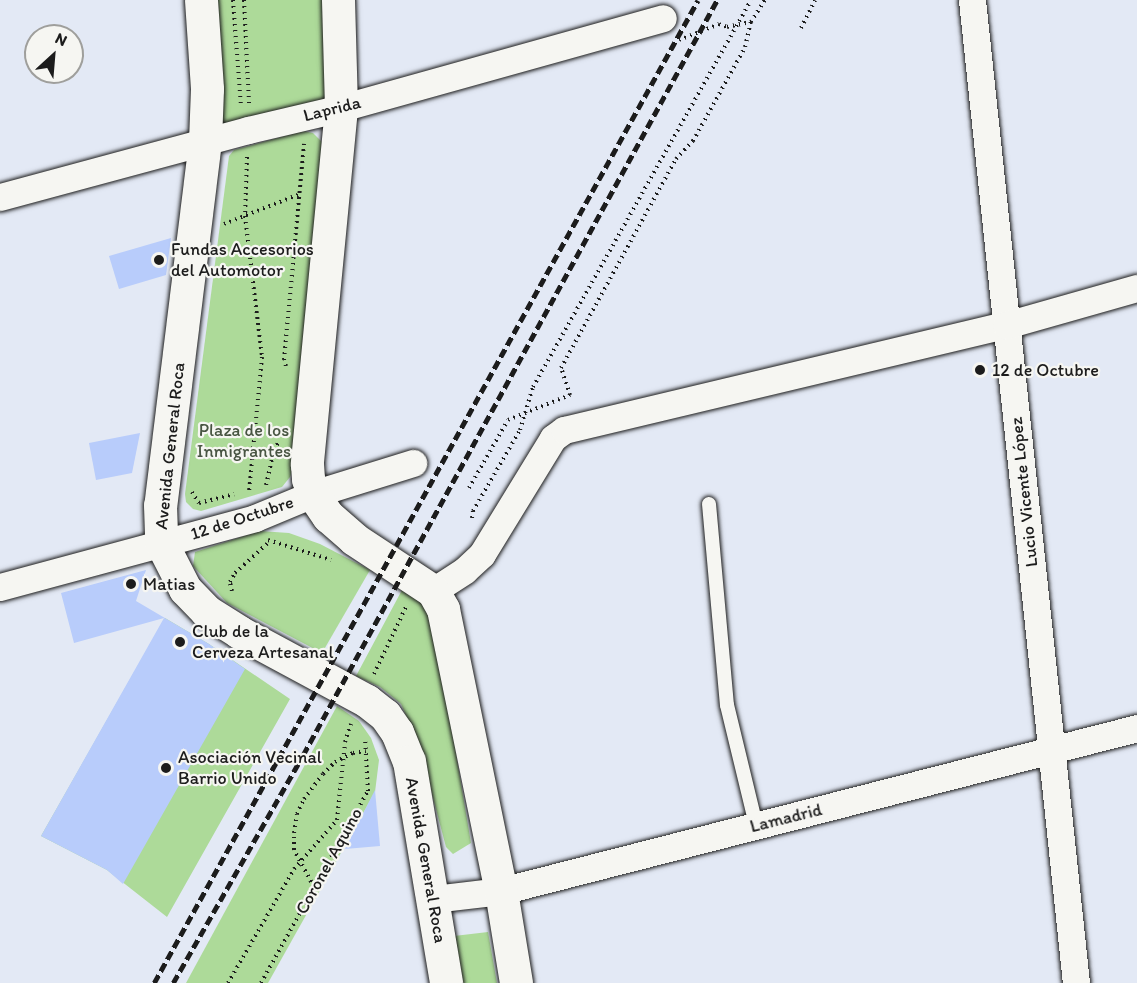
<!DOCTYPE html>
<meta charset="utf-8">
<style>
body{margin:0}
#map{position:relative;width:1137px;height:983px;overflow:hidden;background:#e3e9f5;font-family:Itim,sans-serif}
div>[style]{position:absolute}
.green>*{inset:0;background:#adda99}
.building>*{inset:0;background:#b8ccfb}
.path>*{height:4px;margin-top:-2px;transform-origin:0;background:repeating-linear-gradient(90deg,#1c1c1c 0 1.5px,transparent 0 6px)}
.roads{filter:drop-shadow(0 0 2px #1c1c1c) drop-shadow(0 0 2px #1c1c1c)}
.service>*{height:14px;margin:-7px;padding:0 7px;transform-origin:7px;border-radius:7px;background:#f6f6f2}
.minor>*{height:27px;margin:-13.5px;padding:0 13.5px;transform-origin:13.5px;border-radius:13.5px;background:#f6f6f2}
.secondary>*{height:33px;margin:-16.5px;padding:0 16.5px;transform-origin:16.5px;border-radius:16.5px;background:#f6f6f2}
.rail>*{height:4.5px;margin-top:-2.25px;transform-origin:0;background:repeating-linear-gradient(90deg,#1c1c1c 0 9px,transparent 0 13.5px)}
.dots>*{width:16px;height:16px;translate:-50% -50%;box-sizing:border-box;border:3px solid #f6f6f2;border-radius:50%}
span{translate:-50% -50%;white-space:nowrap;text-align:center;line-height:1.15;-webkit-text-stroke:4.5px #f6f6f2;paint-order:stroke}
.street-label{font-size:18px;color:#1c1c1c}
.poi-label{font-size:18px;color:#1c1c1c}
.left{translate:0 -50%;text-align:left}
.park-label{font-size:18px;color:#485542}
.north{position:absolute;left:24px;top:24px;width:60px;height:60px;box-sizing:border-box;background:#f6f6f2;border:2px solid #9f9f9c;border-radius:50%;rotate:26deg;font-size:16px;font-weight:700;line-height:24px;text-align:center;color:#1c1c1c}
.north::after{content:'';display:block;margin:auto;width:21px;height:27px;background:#1c1c1c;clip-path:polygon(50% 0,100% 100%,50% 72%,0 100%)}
</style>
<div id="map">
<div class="green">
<i style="clip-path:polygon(201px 0,338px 0,341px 108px,205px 141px)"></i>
<i style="clip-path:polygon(303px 131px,313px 133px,322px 142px,294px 466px,290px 477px,282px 487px,201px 511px,193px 509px,186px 502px,185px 494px,229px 156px,234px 150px)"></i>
<i style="clip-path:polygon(260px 531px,289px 533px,320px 544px,370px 570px,322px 653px,227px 603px,193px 566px,195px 552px)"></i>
<i style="clip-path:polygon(402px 590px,420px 598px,433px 616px,471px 843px,453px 854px,446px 847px,419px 745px,401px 704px,380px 687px,356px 676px)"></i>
<i style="clip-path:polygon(165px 618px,209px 644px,290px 699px,167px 917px,107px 870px,41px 836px)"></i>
<i style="clip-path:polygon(337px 706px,359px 721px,371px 738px,379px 760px,375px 792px,268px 983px,186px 983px)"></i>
<i style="clip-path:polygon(488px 932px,497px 983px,463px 983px,454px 936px)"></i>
</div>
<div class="building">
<i style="clip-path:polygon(171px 238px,166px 275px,119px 289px,109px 256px)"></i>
<i style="clip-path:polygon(140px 433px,132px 473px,96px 480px,89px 443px)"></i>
<i style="clip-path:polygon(146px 570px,136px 601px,209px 644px,245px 669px,123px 884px,107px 870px,41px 836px,164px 618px,74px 643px,61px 593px)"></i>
<i style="clip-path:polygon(375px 790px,380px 846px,345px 849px)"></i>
</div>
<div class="path">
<i style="left:233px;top:0;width:107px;rotate:85.7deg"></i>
<i style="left:244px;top:0;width:104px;rotate:87.2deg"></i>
<i style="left:801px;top:28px;width:31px;rotate:-63deg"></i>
<i style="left:679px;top:40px;width:43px;rotate:-21.8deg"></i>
<i style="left:719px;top:24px;width:9px;rotate:21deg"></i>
<i style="left:727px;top:27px;width:25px;rotate:-12deg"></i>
<i style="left:247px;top:157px;width:59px;rotate:91.9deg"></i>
<i style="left:245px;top:216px;width:142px;rotate:83.1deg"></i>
<i style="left:262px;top:357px;width:136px;rotate:95.5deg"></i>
<i style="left:224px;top:224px;width:82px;rotate:-21.5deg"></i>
<i style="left:286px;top:366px;width:6px;rotate:-108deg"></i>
<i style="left:284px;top:360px;width:217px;rotate:-84.7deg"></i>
<i style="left:266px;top:485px;width:36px;rotate:-77deg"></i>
<i style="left:274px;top:450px;width:8px;rotate:-60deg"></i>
<i style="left:469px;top:488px;width:78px;rotate:-60.2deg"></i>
<i style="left:508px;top:420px;width:67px;rotate:-22deg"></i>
<i style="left:570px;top:395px;width:28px;rotate:-108deg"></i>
<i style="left:561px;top:368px;width:239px;rotate:-61.2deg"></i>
<i style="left:676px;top:159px;width:25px;rotate:-47deg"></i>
<i style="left:693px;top:141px;width:107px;rotate:-61deg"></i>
<i style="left:745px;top:47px;width:26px;rotate:-77deg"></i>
<i style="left:751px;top:22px;width:26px;rotate:-58deg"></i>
<i style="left:192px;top:492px;width:13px;rotate:58deg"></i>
<i style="left:199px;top:503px;width:36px;rotate:-14deg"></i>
<i style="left:472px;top:518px;width:7px;rotate:-82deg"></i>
<i style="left:473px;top:511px;width:94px;rotate:-59.9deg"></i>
<i style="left:520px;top:430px;width:45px;rotate:-73.2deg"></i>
<i style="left:533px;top:387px;width:444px;rotate:-60.6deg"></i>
<i style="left:268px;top:540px;width:66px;rotate:17.6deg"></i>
<i style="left:232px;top:591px;width:9px;rotate:-103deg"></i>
<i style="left:230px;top:582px;width:10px;rotate:-61deg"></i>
<i style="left:235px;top:573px;width:46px;rotate:-42.4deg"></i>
<i style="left:374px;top:674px;width:74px;rotate:-64.5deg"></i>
<i style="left:314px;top:887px;width:42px;rotate:-118.4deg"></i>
<i style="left:294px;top:850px;width:17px;rotate:-90deg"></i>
<i style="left:294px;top:833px;width:19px;rotate:-81deg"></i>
<i style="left:297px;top:814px;width:17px;rotate:-65deg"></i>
<i style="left:304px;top:799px;width:31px;rotate:-53deg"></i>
<i style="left:323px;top:774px;width:17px;rotate:-45deg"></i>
<i style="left:335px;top:762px;width:20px;rotate:-27deg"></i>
<i style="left:353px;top:753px;width:13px;rotate:-9deg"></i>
<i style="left:228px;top:983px;width:132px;rotate:-59.9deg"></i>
<i style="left:294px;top:869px;width:65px;rotate:-48.7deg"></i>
<i style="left:337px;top:820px;width:78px;rotate:-84.1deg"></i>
<i style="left:345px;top:742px;width:19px;rotate:-72deg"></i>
<i style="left:261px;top:983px;width:220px;rotate:-60.9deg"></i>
<i style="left:368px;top:791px;width:52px;rotate:-93.3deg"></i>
</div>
<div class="roads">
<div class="service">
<i style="left:709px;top:504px;width:202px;rotate:84.9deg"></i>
<i style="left:727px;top:705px;width:123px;rotate:76.4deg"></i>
</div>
<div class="minor">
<i style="left:972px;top:0;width:988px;rotate:83.96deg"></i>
<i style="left:0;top:197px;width:257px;rotate:-15.1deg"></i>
<i style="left:248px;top:130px;width:96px;rotate:-13.3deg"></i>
<i style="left:341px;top:108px;width:334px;rotate:-15.6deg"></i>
<i style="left:0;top:587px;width:264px;rotate:-15.1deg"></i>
<i style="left:255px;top:518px;width:63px;rotate:-22.5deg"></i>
<i style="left:313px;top:494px;width:105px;rotate:-17.2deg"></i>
<i style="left:433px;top:591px;width:38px;rotate:-33deg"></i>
<i style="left:465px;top:570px;width:23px;rotate:-43deg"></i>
<i style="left:482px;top:554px;width:136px;rotate:-58.5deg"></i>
<i style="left:553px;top:438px;width:14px;rotate:-36deg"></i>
<i style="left:564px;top:430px;width:454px;rotate:-13.4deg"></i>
<i style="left:1006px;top:325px;width:136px;rotate:-15.8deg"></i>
<i style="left:433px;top:899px;width:68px;rotate:-6.7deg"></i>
<i style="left:501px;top:891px;width:657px;rotate:-14.37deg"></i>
</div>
<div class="secondary">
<i style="left:201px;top:0;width:89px;rotate:86.1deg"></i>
<i style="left:207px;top:89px;width:52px;rotate:92.2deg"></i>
<i style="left:205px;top:141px;width:367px;rotate:97deg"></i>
<i style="left:160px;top:505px;width:37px;rotate:88deg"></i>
<i style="left:161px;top:542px;width:53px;rotate:62.9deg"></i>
<i style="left:185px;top:589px;width:30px;rotate:46deg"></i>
<i style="left:206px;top:611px;width:39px;rotate:32deg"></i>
<i style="left:239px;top:632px;width:145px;rotate:28.3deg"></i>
<i style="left:367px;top:701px;width:23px;rotate:38deg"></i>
<i style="left:385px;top:715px;width:21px;rotate:55deg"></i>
<i style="left:397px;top:732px;width:31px;rotate:68deg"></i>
<i style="left:409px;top:761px;width:225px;rotate:80.5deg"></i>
<i style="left:338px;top:0;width:108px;rotate:88.4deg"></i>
<i style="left:341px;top:108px;width:358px;rotate:95.5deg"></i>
<i style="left:307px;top:464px;width:15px;rotate:86deg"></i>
<i style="left:308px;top:479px;width:16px;rotate:72deg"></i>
<i style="left:313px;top:494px;width:27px;rotate:56deg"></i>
<i style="left:328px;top:516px;width:35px;rotate:41deg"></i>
<i style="left:354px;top:539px;width:95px;rotate:33.4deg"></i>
<i style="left:433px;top:591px;width:21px;rotate:61deg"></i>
<i style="left:443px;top:609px;width:288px;rotate:78.4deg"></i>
<i style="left:501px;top:891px;width:93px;rotate:80.7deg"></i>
</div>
</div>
<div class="rail">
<i style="left:154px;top:983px;width:1123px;rotate:-61.04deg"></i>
<i style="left:173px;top:983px;width:262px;rotate:-60.3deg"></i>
<i style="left:303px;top:755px;width:861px;rotate:-61.26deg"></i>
</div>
<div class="dots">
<i style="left:159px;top:260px;background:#1c1c1c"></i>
<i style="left:980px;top:370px;background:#1c1c1c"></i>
<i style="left:131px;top:584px;background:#1c1c1c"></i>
<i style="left:180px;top:642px;background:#1c1c1c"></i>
<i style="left:166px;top:768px;background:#1c1c1c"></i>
</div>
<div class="street-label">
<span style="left:332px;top:109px;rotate:-14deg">Laprida</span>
<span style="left:170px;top:446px;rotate:-84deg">Avenida General Roca</span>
<span style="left:1024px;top:492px;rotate:-96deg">Lucio Vicente López</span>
<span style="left:242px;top:518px;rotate:-18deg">12 de Octubre</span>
<span style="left:786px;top:818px;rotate:-14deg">Lamadrid</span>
<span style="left:426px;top:860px;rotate:80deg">Avenida General Roca</span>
<span style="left:329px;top:861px;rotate:-61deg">Coronel Aquino</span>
</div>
<div class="poi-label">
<span class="left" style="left:171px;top:260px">Fundas Accesorios<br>del Automotor</span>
<span class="left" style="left:992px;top:370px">12 de Octubre</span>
<span class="left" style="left:143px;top:584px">Matias</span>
<span class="left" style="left:192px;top:642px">Club de la<br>Cerveza Artesanal</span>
<span class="left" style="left:178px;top:768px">Asociación Vecinal<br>Barrio Unido</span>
</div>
<div class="park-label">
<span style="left:244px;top:441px">Plaza de los<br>Inmigrantes</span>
</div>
<div class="north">N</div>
</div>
